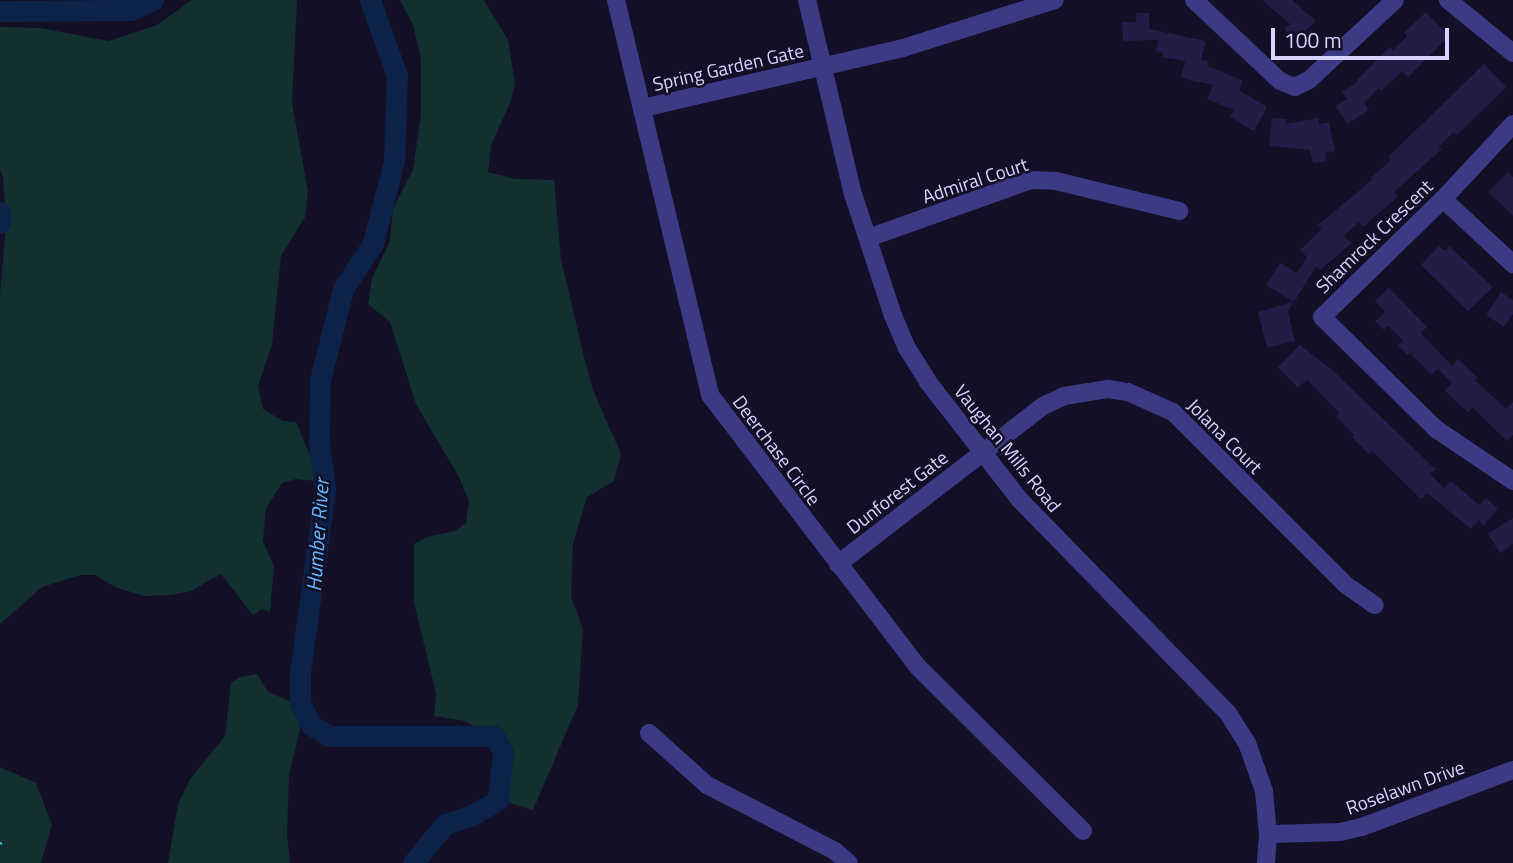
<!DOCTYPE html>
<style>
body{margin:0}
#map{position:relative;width:1513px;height:863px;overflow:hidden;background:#130f26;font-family:"Titillium Web",sans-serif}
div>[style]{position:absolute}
.green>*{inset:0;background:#12302f}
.river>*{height:21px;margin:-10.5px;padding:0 10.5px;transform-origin:10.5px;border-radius:10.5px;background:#0c2248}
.building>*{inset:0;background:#241b47}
.path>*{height:2px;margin-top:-1px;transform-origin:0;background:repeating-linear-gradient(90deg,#2fb8b0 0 3.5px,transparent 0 8.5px)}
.minor>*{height:18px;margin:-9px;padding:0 9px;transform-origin:9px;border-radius:9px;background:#3d3a85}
span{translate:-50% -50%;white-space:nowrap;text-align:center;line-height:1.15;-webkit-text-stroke:5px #130f26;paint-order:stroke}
.street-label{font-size:19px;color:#d9d4ff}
.water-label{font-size:21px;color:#62b6ff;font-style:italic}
.scale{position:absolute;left:1271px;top:28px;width:178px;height:32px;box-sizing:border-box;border:4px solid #d9d4ff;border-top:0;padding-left:9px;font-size:21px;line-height:24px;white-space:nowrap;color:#d9d4ff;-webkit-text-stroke:5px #130f26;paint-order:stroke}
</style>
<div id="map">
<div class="green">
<i style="clip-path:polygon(192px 0,297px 0,292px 103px,308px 191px,305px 217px,281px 256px,272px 345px,258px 386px,263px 409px,283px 421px,296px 422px,313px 462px,315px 481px,296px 479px,282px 483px,266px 508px,263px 541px,274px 567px,270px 612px,262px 609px,253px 615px,221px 574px,191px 591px,172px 595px,144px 596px,115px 587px,95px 575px,81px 575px,42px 587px,0 624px,0 294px,6px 225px,3px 178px,0 171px,0 27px,40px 28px,109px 41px,157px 25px)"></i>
<i style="clip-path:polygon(400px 0,484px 0,508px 40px,515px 83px,510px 103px,491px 145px,488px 172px,515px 179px,554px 180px,561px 259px,583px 353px,593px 390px,621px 454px,614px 481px,587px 497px,573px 544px,571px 597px,583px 629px,578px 705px,533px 810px,493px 798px,510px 765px,505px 746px,465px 721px,434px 716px,436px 693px,414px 603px,414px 544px,427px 537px,455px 531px,466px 523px,469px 501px,459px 477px,416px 404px,390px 322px,368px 304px,372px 278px,390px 241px,393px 208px,413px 170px,421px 115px,421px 59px,413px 25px)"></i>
<i style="clip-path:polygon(257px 674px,268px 692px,289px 701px,299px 711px,300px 729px,289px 776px,287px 835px,290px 863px,168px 863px,178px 804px,190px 779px,225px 736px,231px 683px,240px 677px)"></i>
<i style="clip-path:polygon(0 767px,36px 783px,52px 825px,41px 863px,0 863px)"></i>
</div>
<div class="river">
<i style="left:370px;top:0;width:81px;rotate:70.4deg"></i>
<i style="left:397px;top:76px;width:85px;rotate:92deg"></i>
<i style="left:394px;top:161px;width:85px;rotate:104.4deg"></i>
<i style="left:373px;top:243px;width:55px;rotate:123.1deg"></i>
<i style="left:343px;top:289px;width:94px;rotate:104.2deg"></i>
<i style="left:320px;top:380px;width:62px;rotate:90.9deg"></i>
<i style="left:319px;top:442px;width:48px;rotate:82.9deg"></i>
<i style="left:325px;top:490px;width:185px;rotate:97.8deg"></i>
<i style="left:300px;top:673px;width:30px;rotate:90deg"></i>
<i style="left:300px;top:703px;width:25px;rotate:63deg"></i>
<i style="left:311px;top:725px;width:21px;rotate:31deg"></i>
<i style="left:329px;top:736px;width:165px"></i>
<i style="left:494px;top:736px;width:18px;rotate:61deg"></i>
<i style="left:503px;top:752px;width:48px;rotate:95.9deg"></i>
<i style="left:498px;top:800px;width:32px;rotate:150deg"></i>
<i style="left:470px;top:816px;width:26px;rotate:162deg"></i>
<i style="left:445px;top:824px;width:50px;rotate:129.4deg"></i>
<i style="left:0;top:11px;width:130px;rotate:-0.4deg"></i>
<i style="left:130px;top:10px;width:25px;rotate:-23deg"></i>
<i style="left:0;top:212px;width:11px;rotate:90deg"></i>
</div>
<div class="building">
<i style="clip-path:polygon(1262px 0,1292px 0,1316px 21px,1295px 41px,1285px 29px,1290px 24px)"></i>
<i style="clip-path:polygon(1426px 12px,1449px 36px,1408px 77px,1402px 71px,1381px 91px,1379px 88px,1364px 102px,1369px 110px,1347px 124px,1336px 106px,1347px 99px,1342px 92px,1358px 82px,1357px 80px,1390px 47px,1393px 50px,1407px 36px,1404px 33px)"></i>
<i style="clip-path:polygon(1136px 13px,1149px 13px,1149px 29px,1206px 41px,1201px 60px,1209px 61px,1208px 66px,1243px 81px,1239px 90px,1267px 107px,1254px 131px,1230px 117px,1234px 110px,1207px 99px,1213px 85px,1181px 78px,1185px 61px,1162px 57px,1163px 52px,1156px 51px,1158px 40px,1123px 41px,1122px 22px,1136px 22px)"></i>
<i style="clip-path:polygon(1484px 64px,1506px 87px,1457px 135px,1454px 132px,1439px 146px,1442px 149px,1394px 192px,1398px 196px,1363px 227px,1359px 222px,1344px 236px,1352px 243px,1320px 270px,1316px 266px,1294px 302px,1266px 285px,1280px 263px,1297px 273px,1307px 257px,1300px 250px,1322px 229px,1318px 225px,1372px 180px,1371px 178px,1391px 160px,1388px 157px)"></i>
<i style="clip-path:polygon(1272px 118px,1287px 119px,1286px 124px,1318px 118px,1319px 124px,1329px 122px,1335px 151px,1325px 153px,1326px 161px,1313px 163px,1310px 150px,1269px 146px)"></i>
<i style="clip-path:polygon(1508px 172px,1513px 177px,1513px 216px,1488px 192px)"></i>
<i style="clip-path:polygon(1439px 246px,1445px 251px,1449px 246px,1493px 287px,1468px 311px,1421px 265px)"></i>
<i style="clip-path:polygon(1389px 288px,1427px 327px,1421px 333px,1452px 366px,1458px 359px,1478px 378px,1475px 380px,1506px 409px,1513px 402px,1513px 435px,1507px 441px,1473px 408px,1468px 412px,1445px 391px,1452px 383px,1438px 369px,1431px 375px,1410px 353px,1407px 355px,1398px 345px,1403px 341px,1389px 326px,1384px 330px,1375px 321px,1385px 312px,1375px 301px)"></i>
<i style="clip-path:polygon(1501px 292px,1513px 300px,1513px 314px,1504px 327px,1486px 315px)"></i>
<i style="clip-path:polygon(1293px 302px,1288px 312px,1295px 341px,1267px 348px,1258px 312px)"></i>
<i style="clip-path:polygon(1300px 345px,1331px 369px,1426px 460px,1435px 469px,1430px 474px,1444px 488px,1451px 481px,1479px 505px,1486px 498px,1498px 509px,1483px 526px,1479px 520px,1471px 529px,1427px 493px,1421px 499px,1372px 451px,1369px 454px,1352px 437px,1354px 435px,1336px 416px,1339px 413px,1307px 379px,1298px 388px,1278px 367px)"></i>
<i style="clip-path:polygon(1513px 518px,1513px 544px,1500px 553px,1488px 534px)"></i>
</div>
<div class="path">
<i style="left:0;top:842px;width:5px;rotate:53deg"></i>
</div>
<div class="minor">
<i style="left:616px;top:0;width:406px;rotate:76.6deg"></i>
<i style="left:710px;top:395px;width:341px;rotate:52.6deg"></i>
<i style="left:917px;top:666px;width:234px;rotate:44.8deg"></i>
<i style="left:807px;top:0;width:196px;rotate:76.7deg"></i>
<i style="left:852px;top:191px;width:128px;rotate:71.8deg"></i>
<i style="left:892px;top:313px;width:38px;rotate:67deg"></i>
<i style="left:907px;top:348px;width:40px;rotate:58deg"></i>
<i style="left:928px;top:382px;width:148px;rotate:52.1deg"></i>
<i style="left:1019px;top:499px;width:299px;rotate:45.7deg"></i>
<i style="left:1228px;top:713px;width:36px;rotate:58deg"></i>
<i style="left:1247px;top:743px;width:51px;rotate:70.5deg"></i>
<i style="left:1264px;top:791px;width:43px;rotate:84.7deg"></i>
<i style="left:1268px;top:834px;width:29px;rotate:94deg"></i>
<i style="left:1194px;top:0;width:118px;rotate:43.3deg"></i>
<i style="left:1280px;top:81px;width:16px;rotate:22deg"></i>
<i style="left:1295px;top:87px;width:16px;rotate:-27deg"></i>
<i style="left:1309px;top:80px;width:117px;rotate:-42.9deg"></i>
<i style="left:1448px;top:0;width:84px;rotate:39.2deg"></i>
<i style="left:643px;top:108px;width:267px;rotate:-13deg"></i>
<i style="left:903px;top:48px;width:159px;rotate:-17.5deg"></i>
<i style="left:1513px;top:124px;width:103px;rotate:133deg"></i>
<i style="left:1443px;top:199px;width:169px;rotate:135.7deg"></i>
<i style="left:1322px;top:317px;width:160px;rotate:44.5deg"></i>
<i style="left:1436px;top:429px;width:93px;rotate:34deg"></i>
<i style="left:1443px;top:199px;width:96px;rotate:42.9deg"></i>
<i style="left:868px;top:238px;width:173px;rotate:-19.6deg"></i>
<i style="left:1031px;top:180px;width:25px;rotate:2deg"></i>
<i style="left:1056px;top:181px;width:127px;rotate:13.7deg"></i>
<i style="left:838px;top:564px;width:259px;rotate:-37.6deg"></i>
<i style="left:1043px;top:406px;width:23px;rotate:-25deg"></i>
<i style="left:1064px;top:396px;width:45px;rotate:-9deg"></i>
<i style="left:1108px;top:389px;width:20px;rotate:9deg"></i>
<i style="left:1128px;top:392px;width:49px;rotate:24deg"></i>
<i style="left:1173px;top:412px;width:245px;rotate:45deg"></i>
<i style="left:1346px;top:585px;width:35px;rotate:35deg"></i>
<i style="left:649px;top:733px;width:78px;rotate:41.9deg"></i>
<i style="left:707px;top:785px;width:144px;rotate:27.3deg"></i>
<i style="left:835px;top:851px;width:18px;rotate:41deg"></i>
<i style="left:1268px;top:834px;width:72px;rotate:-1.6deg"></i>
<i style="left:1340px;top:832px;width:23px;rotate:-13deg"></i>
<i style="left:1362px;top:827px;width:161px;rotate:-20.7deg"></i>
</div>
<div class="street-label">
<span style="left:728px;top:67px;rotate:-13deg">Spring Garden Gate</span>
<span style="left:975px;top:180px;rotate:-18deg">Admiral Court</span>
<span style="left:1374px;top:236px;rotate:-44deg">Shamrock Crescent</span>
<span style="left:1225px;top:436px;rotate:45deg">Jolana Court</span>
<span style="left:1008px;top:448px;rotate:51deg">Vaughan Mills Road</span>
<span style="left:777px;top:450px;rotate:53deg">Deerchase Circle</span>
<span style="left:897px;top:492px;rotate:-38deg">Dunforest Gate</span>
<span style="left:1405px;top:787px;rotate:-20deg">Roselawn Drive</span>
</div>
<div class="water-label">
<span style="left:317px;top:535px;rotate:-86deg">Humber River</span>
</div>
<div class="scale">100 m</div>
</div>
